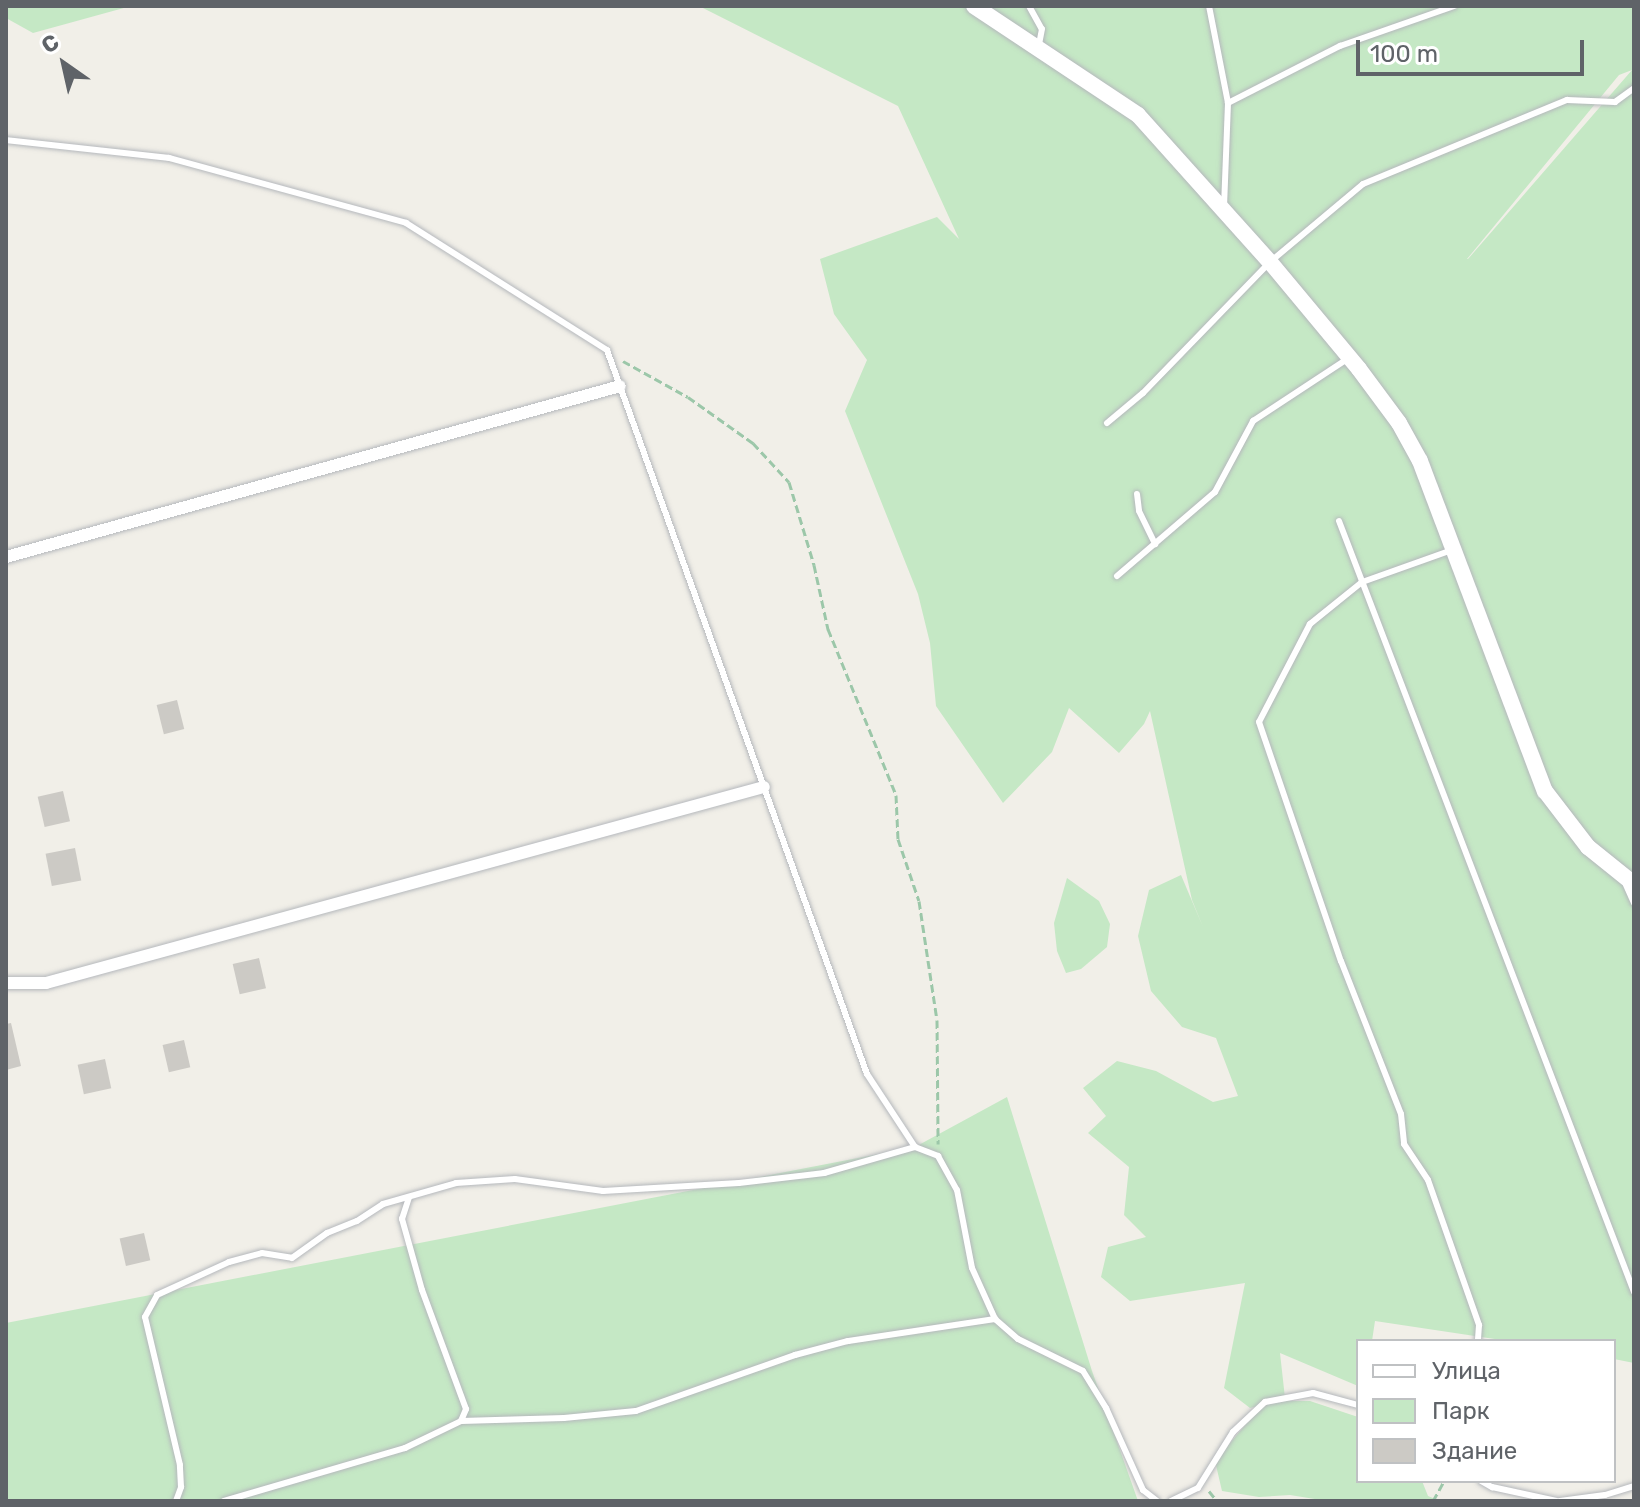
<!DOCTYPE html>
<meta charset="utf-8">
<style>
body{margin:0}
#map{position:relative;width:1640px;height:1507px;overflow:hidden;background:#f1efe8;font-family:Rubik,sans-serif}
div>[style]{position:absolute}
.green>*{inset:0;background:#c5e8c5}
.building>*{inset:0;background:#cccac5;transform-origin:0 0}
.path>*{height:3px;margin-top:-1.5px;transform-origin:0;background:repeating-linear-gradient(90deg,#9cc7a9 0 8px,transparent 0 12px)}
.roads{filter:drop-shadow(0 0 2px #b5b8bc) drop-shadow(0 0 2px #b5b8bc)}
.lane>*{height:6px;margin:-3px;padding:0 3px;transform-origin:3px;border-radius:3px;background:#fff}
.street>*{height:12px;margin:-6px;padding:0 6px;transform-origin:6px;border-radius:6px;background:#fff}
.secondary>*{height:16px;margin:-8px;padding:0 8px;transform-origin:8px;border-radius:8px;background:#fff}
span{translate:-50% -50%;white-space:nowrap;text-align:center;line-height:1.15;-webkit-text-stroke:6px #fff;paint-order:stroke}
.frame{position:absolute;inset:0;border:8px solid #5f6368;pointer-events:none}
.legend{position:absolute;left:1356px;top:1339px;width:260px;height:144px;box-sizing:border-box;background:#fff;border:2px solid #bfc1c3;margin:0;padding:10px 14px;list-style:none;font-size:24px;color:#5f6368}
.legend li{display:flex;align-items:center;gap:16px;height:40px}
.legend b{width:40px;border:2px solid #bfc1c3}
.north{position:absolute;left:24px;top:24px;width:80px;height:80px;-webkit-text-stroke:6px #fff;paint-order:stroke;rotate:326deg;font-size:22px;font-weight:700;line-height:32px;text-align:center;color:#5f6368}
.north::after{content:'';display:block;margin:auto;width:28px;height:36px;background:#5f6368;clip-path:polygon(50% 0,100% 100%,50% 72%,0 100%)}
.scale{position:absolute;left:1356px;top:40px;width:228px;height:36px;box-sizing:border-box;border:4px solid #5f6368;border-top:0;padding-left:10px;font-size:24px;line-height:28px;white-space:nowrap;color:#5f6368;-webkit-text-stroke:6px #fff;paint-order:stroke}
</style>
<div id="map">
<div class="green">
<i style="clip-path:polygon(6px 6px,131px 6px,33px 33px,6px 18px)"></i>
<i style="clip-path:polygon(evenodd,699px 6px,1634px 6px,1634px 1363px,1614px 1359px,1614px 1341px,1508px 1341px,1375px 1321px,1372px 1341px,1358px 1341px,1358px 1386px,1280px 1353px,1285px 1398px,1277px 1401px,1310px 1401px,1358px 1417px,1358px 1481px,1422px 1481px,1428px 1496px,1440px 1501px,1327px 1501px,1290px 1495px,1259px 1497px,1222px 1491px,1215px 1461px,1262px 1405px,1250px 1408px,1224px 1388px,1245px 1283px,1130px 1301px,1101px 1277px,1108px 1247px,1146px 1237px,1124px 1215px,1129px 1167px,1088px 1133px,1106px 1116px,1083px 1088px,1117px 1061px,1156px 1071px,1213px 1102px,1238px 1096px,1216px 1038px,1182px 1027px,1151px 991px,1138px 936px,1149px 890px,1181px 875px,1203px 927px,1192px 900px,1150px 711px,1144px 724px,1119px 753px,1069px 708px,1052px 752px,1003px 803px,936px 706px,930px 643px,918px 594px,845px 411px,867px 360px,834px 314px,820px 259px,937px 217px,959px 239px,898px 106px,699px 6px,1632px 70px,1468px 259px,1467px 259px,1619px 75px,1632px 70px)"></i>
<i style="clip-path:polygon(1067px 878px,1099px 901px,1110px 924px,1107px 947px,1081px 969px,1066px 973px,1057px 951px,1054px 923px)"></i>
<i style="clip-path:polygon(1007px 1097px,1092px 1371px,1138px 1501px,6px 1501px,6px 1323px,915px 1147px)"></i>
</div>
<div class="building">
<i style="left:177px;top:700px;width:30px;height:21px;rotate:76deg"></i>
<i style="left:63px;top:791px;width:31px;height:26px;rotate:77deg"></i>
<i style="left:75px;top:848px;width:33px;height:30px;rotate:79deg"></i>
<i style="left:259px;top:958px;width:31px;height:27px;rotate:77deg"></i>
<i style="clip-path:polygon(11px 1023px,21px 1066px,6px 1070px,6px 1024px)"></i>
<i style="left:184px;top:1040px;width:28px;height:22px;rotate:77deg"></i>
<i style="left:105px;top:1059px;width:30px;height:28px;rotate:78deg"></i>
<i style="left:144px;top:1233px;width:28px;height:25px;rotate:77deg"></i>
</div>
<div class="path">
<i style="left:623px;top:361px;width:74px;rotate:29deg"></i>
<i style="left:688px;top:397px;width:80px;rotate:35.3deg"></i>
<i style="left:753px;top:443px;width:53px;rotate:47.3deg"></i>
<i style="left:789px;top:482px;width:87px;rotate:73.2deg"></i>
<i style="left:814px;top:565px;width:66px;rotate:77.7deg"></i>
<i style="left:828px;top:629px;width:179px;rotate:67.7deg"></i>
<i style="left:896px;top:795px;width:44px;rotate:87.4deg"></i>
<i style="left:898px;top:839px;width:65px;rotate:71.3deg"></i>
<i style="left:919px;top:901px;width:120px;rotate:81.4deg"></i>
<i style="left:937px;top:1020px;width:124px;rotate:89.5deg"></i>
<i style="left:1209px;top:1491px;width:13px;rotate:51deg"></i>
<i style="left:1433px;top:1501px;width:23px;rotate:-61deg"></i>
</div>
<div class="roads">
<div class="lane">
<i style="left:1029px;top:6px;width:26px;rotate:61deg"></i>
<i style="left:1042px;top:29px;width:16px;rotate:101deg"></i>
<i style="left:1209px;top:6px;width:99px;rotate:78.9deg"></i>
<i style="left:1228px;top:103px;width:102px;rotate:92.2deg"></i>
<i style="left:1228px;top:103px;width:126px;rotate:-27deg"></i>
<i style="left:1340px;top:46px;width:121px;rotate:-19.3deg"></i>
<i style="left:6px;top:140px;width:164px;rotate:6.3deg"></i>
<i style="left:169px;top:158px;width:246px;rotate:15.3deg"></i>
<i style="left:406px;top:223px;width:238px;rotate:32.3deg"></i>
<i style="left:607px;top:350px;width:769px;rotate:70.25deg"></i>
<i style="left:867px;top:1074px;width:87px;rotate:56.7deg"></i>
<i style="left:1107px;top:423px;width:47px;rotate:-39.8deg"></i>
<i style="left:1143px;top:393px;width:182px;rotate:-45.9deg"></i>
<i style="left:1270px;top:262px;width:121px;rotate:-40deg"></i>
<i style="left:1363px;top:184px;width:221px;rotate:-22.4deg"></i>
<i style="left:1567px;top:100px;width:48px;rotate:2.4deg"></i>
<i style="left:1615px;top:102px;width:24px;rotate:-36deg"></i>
<i style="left:1137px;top:494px;width:17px;rotate:83deg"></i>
<i style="left:1139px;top:511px;width:37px;rotate:64deg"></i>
<i style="left:1339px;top:521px;width:826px;rotate:69.06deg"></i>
<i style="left:1452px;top:550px;width:96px;rotate:160.4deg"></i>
<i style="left:1362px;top:582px;width:67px;rotate:141.1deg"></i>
<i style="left:1310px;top:624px;width:110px;rotate:117.5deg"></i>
<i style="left:1259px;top:722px;width:253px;rotate:71.1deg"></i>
<i style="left:1341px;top:961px;width:164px;rotate:68.6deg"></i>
<i style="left:1401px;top:1114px;width:30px;rotate:84deg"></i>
<i style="left:1404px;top:1144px;width:43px;rotate:56.3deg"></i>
<i style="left:1428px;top:1180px;width:154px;rotate:70.6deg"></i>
<i style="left:1479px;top:1325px;width:16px;rotate:94deg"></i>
<i style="left:1117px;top:576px;width:129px;rotate:-40.6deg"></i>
<i style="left:1215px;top:492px;width:81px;rotate:-61.8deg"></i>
<i style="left:1253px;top:421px;width:115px;rotate:-33.3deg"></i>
<i style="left:1626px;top:885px;width:20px;rotate:66deg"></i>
<i style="left:461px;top:1421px;width:103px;rotate:-1.7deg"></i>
<i style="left:564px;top:1418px;width:72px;rotate:-5.6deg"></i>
<i style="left:636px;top:1411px;width:169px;rotate:-19.4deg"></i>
<i style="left:795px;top:1355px;width:55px;rotate:-14.8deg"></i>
<i style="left:848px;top:1341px;width:149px;rotate:-8.5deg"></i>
<i style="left:1481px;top:1481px;width:13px;rotate:29deg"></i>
<i style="left:1492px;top:1487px;width:66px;rotate:12.2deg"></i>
<i style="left:176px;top:1501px;width:15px;rotate:-70deg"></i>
<i style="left:181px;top:1487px;width:22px;rotate:-93deg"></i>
<i style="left:180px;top:1465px;width:152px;rotate:-103.3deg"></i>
<i style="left:145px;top:1317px;width:25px;rotate:-61deg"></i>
<i style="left:157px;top:1295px;width:79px;rotate:-24.6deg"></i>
<i style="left:229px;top:1262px;width:34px;rotate:-15deg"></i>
<i style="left:262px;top:1253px;width:30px;rotate:9deg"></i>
<i style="left:292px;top:1258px;width:43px;rotate:-35.5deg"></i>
<i style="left:327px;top:1233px;width:32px;rotate:-22deg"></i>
<i style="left:357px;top:1221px;width:31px;rotate:-33deg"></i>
<i style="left:383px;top:1204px;width:76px;rotate:-16deg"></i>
<i style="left:456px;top:1183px;width:59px;rotate:-3.9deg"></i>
<i style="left:515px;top:1179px;width:89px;rotate:7.8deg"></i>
<i style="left:603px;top:1191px;width:136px;rotate:-3.4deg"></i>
<i style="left:739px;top:1183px;width:86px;rotate:-6.7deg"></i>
<i style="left:824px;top:1173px;width:95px;rotate:-15.9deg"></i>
<i style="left:915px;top:1147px;width:25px;rotate:21deg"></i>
<i style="left:938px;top:1156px;width:39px;rotate:61deg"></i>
<i style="left:957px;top:1190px;width:79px;rotate:79.1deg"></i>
<i style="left:972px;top:1268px;width:56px;rotate:65.7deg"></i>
<i style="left:995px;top:1319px;width:30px;rotate:41deg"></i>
<i style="left:1018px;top:1339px;width:72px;rotate:26.2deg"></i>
<i style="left:1083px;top:1371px;width:44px;rotate:58.1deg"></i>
<i style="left:1106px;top:1408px;width:90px;rotate:65.7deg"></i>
<i style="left:1143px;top:1490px;width:18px;rotate:38deg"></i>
<i style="left:224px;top:1501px;width:189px;rotate:-16.3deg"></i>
<i style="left:405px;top:1448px;width:62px;rotate:-25.7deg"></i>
<i style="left:461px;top:1421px;width:13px;rotate:-67deg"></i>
<i style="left:466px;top:1409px;width:127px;rotate:-110.3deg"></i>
<i style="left:422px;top:1290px;width:74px;rotate:-105.7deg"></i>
<i style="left:402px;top:1219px;width:23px;rotate:-72deg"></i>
<i style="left:1171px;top:1501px;width:30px;rotate:-26deg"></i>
<i style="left:1198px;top:1488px;width:66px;rotate:-58deg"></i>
<i style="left:1233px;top:1432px;width:44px;rotate:-43.2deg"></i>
<i style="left:1265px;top:1402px;width:49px;rotate:-10.6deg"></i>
<i style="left:1313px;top:1393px;width:47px;rotate:14.9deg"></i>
<i style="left:1560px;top:1501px;width:45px;rotate:-7.6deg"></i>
<i style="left:1605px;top:1495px;width:30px;rotate:-17deg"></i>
</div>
<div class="street">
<i style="left:6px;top:557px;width:637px;rotate:-15.56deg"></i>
<i style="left:6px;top:983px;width:40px"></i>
<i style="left:46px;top:983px;width:744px;rotate:-15.27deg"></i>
</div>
<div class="secondary">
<i style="left:974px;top:6px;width:197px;rotate:33.6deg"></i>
<i style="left:1138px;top:115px;width:198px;rotate:48.1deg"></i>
<i style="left:1270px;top:262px;width:139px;rotate:50.2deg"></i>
<i style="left:1359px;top:369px;width:67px;rotate:53.5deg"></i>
<i style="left:1399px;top:423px;width:43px;rotate:61.1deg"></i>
<i style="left:1420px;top:461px;width:353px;rotate:69.3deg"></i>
<i style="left:1545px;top:791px;width:71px;rotate:52.5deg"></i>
<i style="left:1588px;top:847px;width:59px;rotate:38.8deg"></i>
</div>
</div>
<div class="frame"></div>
<ul class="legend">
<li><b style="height:10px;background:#fff"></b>Улица</li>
<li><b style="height:22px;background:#c5e8c5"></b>Парк</li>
<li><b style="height:22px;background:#cccac5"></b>Здание</li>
</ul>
<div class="north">С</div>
<div class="scale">100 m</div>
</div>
